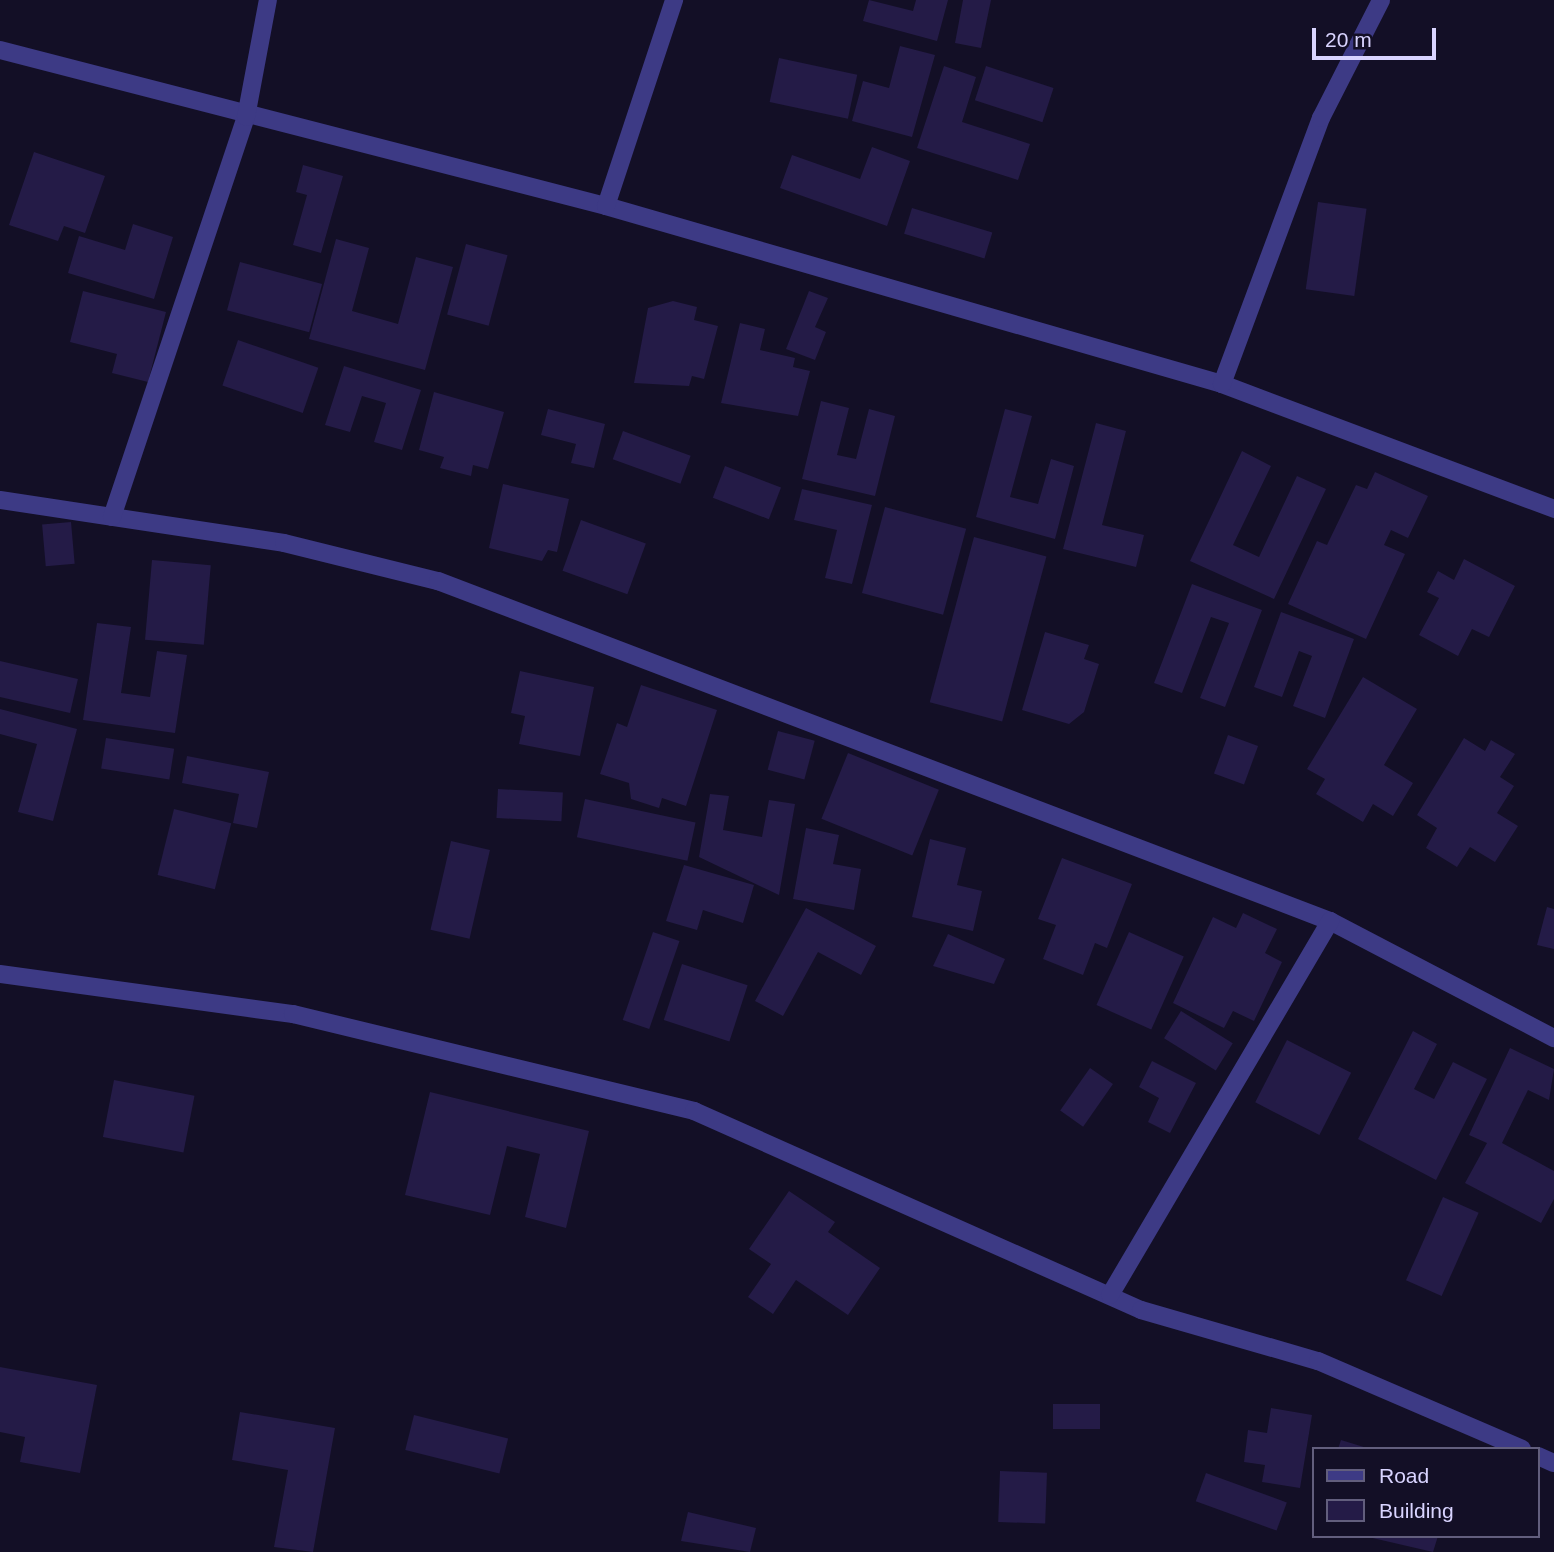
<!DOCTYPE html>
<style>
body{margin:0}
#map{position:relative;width:1554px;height:1552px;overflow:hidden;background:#130f26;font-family:Helvetica,sans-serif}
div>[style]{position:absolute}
.building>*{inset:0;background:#241b47;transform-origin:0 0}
.minor>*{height:18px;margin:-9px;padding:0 9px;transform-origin:9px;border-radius:9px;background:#3d3a85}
span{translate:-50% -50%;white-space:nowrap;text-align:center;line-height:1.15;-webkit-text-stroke:6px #130f26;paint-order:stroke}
.legend{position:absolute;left:1312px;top:1447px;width:228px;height:91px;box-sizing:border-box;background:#130f26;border:2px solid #625e7d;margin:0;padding:9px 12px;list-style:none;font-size:21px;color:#d9d4ff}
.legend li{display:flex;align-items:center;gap:14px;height:35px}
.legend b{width:35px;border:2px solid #625e7d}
.scale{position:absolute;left:1312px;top:28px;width:124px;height:32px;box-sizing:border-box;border:4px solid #d9d4ff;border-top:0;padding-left:9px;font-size:21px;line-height:24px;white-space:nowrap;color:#d9d4ff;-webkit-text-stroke:5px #130f26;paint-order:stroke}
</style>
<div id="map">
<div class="building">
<i style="clip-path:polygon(869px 0,913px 11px,916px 0,948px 0,937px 41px,863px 21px)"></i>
<i style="clip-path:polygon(963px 0,991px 0,981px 48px,955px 43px)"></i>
<i style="clip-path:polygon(900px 46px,935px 55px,912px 137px,852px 121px,863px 81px,889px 88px)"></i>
<i style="left:779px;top:58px;width:80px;height:45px;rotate:12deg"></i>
<i style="clip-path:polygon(944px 66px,976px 77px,962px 122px,1030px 144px,1018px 180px,917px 148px)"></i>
<i style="left:986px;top:66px;width:71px;height:36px;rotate:18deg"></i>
<i style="clip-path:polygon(872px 147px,910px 161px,887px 226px,780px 188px,792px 155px,860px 179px)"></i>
<i style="clip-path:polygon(34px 152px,105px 176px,85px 233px,64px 226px,58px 241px,9px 225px)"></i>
<i style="clip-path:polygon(303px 165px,343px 176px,321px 253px,293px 245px,307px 195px,296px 192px)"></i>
<i style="left:1318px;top:202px;width:49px;height:88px;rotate:8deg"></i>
<i style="left:912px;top:208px;width:84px;height:27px;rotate:17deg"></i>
<i style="clip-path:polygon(133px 224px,173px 237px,154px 299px,68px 273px,79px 236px,125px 250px)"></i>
<i style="clip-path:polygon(336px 239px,369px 248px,352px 311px,398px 324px,416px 257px,453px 267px,425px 370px,309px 339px)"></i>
<i style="left:466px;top:244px;width:43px;height:73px;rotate:15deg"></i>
<i style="left:240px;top:262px;width:85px;height:50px;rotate:15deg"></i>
<i style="clip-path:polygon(83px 291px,166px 312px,148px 382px,112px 373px,117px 354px,70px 342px)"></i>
<i style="clip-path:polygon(809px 291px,828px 298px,815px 327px,826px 332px,815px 360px,786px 349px)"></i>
<i style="clip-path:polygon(673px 301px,697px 307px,694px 320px,718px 326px,704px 379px,692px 376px,689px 386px,634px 383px,648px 308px)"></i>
<i style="clip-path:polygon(740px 323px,765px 329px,760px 350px,795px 358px,793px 367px,810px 371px,798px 416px,721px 403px)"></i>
<i style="left:238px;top:340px;width:85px;height:48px;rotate:19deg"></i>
<i style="clip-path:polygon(344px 366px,421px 390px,402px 450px,374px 442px,386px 403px,362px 396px,350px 432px,325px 425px)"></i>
<i style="clip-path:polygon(434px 392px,504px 412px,488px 469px,473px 465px,471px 476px,440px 468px,444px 457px,419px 450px)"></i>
<i style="clip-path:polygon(821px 401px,849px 408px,837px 455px,856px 459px,869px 409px,895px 416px,875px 496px,802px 479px)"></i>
<i style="clip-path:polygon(548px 409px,605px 424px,594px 468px,571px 463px,576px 444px,541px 435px)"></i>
<i style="clip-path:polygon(1005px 409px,1032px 416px,1010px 497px,1038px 504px,1051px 459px,1074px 466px,1055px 539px,976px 517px)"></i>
<i style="clip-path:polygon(1096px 423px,1126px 431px,1102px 525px,1144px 535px,1136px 567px,1063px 549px)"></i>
<i style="left:623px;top:431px;width:72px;height:30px;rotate:20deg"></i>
<i style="clip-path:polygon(1242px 451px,1271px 466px,1233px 545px,1259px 557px,1297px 476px,1326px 489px,1274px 599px,1190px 561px)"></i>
<i style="left:725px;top:466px;width:60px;height:34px;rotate:21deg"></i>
<i style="clip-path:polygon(1375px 472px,1428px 496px,1408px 538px,1391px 530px,1384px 545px,1405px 554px,1366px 639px,1288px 604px,1317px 541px,1327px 545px,1356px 485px,1367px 489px)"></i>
<i style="clip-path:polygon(503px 484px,569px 499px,557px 552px,548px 550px,542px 561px,489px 548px)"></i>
<i style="clip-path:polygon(802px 489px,872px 505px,852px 584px,825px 578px,837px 530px,794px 520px)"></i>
<i style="left:885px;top:507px;width:84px;height:89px;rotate:15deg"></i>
<i style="left:581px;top:520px;width:69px;height:54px;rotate:20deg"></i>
<i style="left:71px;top:522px;width:42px;height:29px;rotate:85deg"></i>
<i style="left:974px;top:537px;width:75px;height:171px;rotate:15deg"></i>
<i style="clip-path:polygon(1464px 559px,1515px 586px,1489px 637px,1472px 629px,1458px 656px,1419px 635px,1439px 598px,1427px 592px,1438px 571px,1454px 580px)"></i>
<i style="left:152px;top:560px;width:59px;height:80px;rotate:5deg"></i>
<i style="clip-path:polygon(1192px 584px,1262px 610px,1225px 707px,1200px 698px,1229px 623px,1211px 617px,1182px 693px,1154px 683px)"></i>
<i style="clip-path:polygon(1281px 612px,1354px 639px,1325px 718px,1293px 706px,1312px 656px,1299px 651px,1282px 697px,1254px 687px)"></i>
<i style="clip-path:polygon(97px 623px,131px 627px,121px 693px,150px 697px,157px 651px,187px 655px,175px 733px,83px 720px)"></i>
<i style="clip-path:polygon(1045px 632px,1089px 645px,1084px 659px,1099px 664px,1084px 712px,1069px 724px,1022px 710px)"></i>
<i style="left:0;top:661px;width:80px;height:35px;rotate:13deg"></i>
<i style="clip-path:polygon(520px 671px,594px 687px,580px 756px,519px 744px,525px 716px,511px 713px)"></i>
<i style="clip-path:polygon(1363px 677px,1417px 709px,1384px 765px,1413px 783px,1393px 816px,1373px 804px,1363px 822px,1316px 794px,1325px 779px,1307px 769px)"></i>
<i style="clip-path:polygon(641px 685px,717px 710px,686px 806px,662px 798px,659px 808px,631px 799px,629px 783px,600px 774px,617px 723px,627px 727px)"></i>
<i style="clip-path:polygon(0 709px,77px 729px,53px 821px,18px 812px,37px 744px,0 734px)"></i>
<i style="left:778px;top:731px;width:38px;height:40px;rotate:15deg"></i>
<i style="left:1228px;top:735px;width:32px;height:41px;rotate:20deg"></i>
<i style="left:106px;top:738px;width:69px;height:31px;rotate:9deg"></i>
<i style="clip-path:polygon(1464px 738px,1485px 751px,1491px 740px,1515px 754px,1500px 777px,1514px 786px,1497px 813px,1518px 826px,1495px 862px,1470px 847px,1457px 867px,1426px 848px,1437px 828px,1417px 815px)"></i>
<i style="left:848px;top:753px;width:98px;height:71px;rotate:22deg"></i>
<i style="clip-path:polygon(187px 756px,269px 772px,257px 828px,233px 823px,239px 794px,182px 783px)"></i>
<i style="left:498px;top:789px;width:65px;height:29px;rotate:3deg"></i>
<i style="clip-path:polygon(710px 794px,729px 796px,723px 830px,762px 837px,769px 800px,795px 804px,779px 895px,699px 857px)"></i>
<i style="left:585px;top:799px;width:113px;height:39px;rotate:12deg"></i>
<i style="left:174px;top:809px;width:59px;height:68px;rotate:14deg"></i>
<i style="clip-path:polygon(806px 828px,839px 835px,833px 864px,861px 869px,854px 910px,793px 899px)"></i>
<i style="clip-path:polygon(930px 839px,966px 848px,957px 885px,982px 891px,973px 931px,912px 917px)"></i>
<i style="left:451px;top:841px;width:40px;height:91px;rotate:13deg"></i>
<i style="clip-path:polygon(1062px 858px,1132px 884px,1107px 948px,1095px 943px,1083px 975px,1043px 959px,1056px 925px,1038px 919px)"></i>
<i style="clip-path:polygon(684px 865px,754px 885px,743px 923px,703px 910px,697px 930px,666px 921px)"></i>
<i style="clip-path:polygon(1547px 907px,1554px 909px,1554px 949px,1537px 945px)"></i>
<i style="clip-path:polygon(806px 908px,876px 946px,861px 975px,818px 952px,783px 1016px,755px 1001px)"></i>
<i style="clip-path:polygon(1243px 913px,1277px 929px,1265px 953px,1282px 962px,1254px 1021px,1233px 1011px,1224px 1028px,1173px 1003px,1213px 917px,1236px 928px)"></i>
<i style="left:653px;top:932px;width:28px;height:93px;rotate:19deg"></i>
<i style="left:1129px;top:932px;width:60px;height:80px;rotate:24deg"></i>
<i style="clip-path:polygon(948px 934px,1005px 959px,994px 984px,933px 966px)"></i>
<i style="left:682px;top:964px;width:69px;height:59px;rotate:18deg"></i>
<i style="left:1181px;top:1011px;width:61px;height:32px;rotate:32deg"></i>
<i style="clip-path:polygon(1413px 1031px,1437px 1044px,1414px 1089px,1434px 1099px,1453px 1062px,1487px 1079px,1436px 1180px,1358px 1139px)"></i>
<i style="left:1287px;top:1040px;width:72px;height:70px;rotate:27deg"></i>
<i style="clip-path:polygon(1510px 1048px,1554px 1069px,1549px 1100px,1528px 1090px,1502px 1143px,1554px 1171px,1554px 1199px,1541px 1223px,1465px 1183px,1487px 1143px,1469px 1135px)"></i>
<i style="clip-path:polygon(1152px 1061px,1196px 1083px,1170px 1133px,1148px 1122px,1159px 1098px,1139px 1087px)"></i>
<i style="left:1090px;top:1068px;width:28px;height:52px;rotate:35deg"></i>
<i style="left:114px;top:1080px;width:82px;height:58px;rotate:11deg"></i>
<i style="clip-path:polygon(430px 1092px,589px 1131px,566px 1228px,525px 1217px,540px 1154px,507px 1146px,490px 1215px,405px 1195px)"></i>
<i style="clip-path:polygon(789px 1191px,835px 1222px,828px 1232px,880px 1268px,848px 1315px,796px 1280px,773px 1314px,748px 1297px,771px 1264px,749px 1249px)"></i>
<i style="left:1443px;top:1197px;width:39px;height:91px;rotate:24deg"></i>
<i style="clip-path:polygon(0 1367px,97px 1385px,80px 1473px,20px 1462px,25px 1437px,0 1432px)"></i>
<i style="left:1053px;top:1404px;width:47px;height:25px"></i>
<i style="clip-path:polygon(1271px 1408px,1312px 1415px,1300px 1488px,1262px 1482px,1265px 1465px,1244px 1462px,1248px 1430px,1267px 1433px)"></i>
<i style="clip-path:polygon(240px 1412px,335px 1428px,313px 1552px,274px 1547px,288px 1470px,232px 1460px)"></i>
<i style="left:414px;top:1415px;width:97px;height:36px;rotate:14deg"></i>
<i style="clip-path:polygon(1341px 1440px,1367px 1448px,1367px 1449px,1338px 1449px)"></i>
<i style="left:1000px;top:1471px;width:47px;height:51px;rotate:2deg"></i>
<i style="left:1206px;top:1473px;width:86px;height:30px;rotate:20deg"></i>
<i style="clip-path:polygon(688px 1512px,756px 1528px,750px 1552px,681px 1541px)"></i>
<i style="clip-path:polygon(1364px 1536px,1438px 1536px,1433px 1552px)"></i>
</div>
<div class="minor">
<i style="left:0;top:50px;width:626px;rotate:14.44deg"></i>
<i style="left:606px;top:206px;width:641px;rotate:16.12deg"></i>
<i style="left:1222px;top:384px;width:355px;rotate:20.6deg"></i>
<i style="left:606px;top:206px;width:217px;rotate:-71.7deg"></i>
<i style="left:1222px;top:384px;width:284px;rotate:-69.6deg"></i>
<i style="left:1321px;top:118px;width:132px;rotate:-63deg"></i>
<i style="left:0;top:500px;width:287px;rotate:8.6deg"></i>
<i style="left:284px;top:543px;width:159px;rotate:13.9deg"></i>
<i style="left:438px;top:581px;width:955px;rotate:20.87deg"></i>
<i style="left:1330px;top:921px;width:253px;rotate:27.6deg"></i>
<i style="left:112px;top:517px;width:422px;rotate:-71.5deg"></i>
<i style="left:246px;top:117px;width:119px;rotate:-79.4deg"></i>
<i style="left:0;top:974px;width:296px;rotate:7.8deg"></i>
<i style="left:293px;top:1014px;width:413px;rotate:13.6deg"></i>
<i style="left:694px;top:1111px;width:489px;rotate:24deg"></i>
<i style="left:1141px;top:1310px;width:184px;rotate:16.1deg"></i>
<i style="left:1318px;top:1361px;width:222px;rotate:23.3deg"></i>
<i style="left:1110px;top:1295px;width:434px;rotate:-59.5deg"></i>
<i style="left:1538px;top:1456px;width:17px;rotate:24deg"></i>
</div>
<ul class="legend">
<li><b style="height:9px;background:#3d3a85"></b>Road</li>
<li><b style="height:19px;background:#241b47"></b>Building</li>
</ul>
<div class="scale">20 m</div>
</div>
